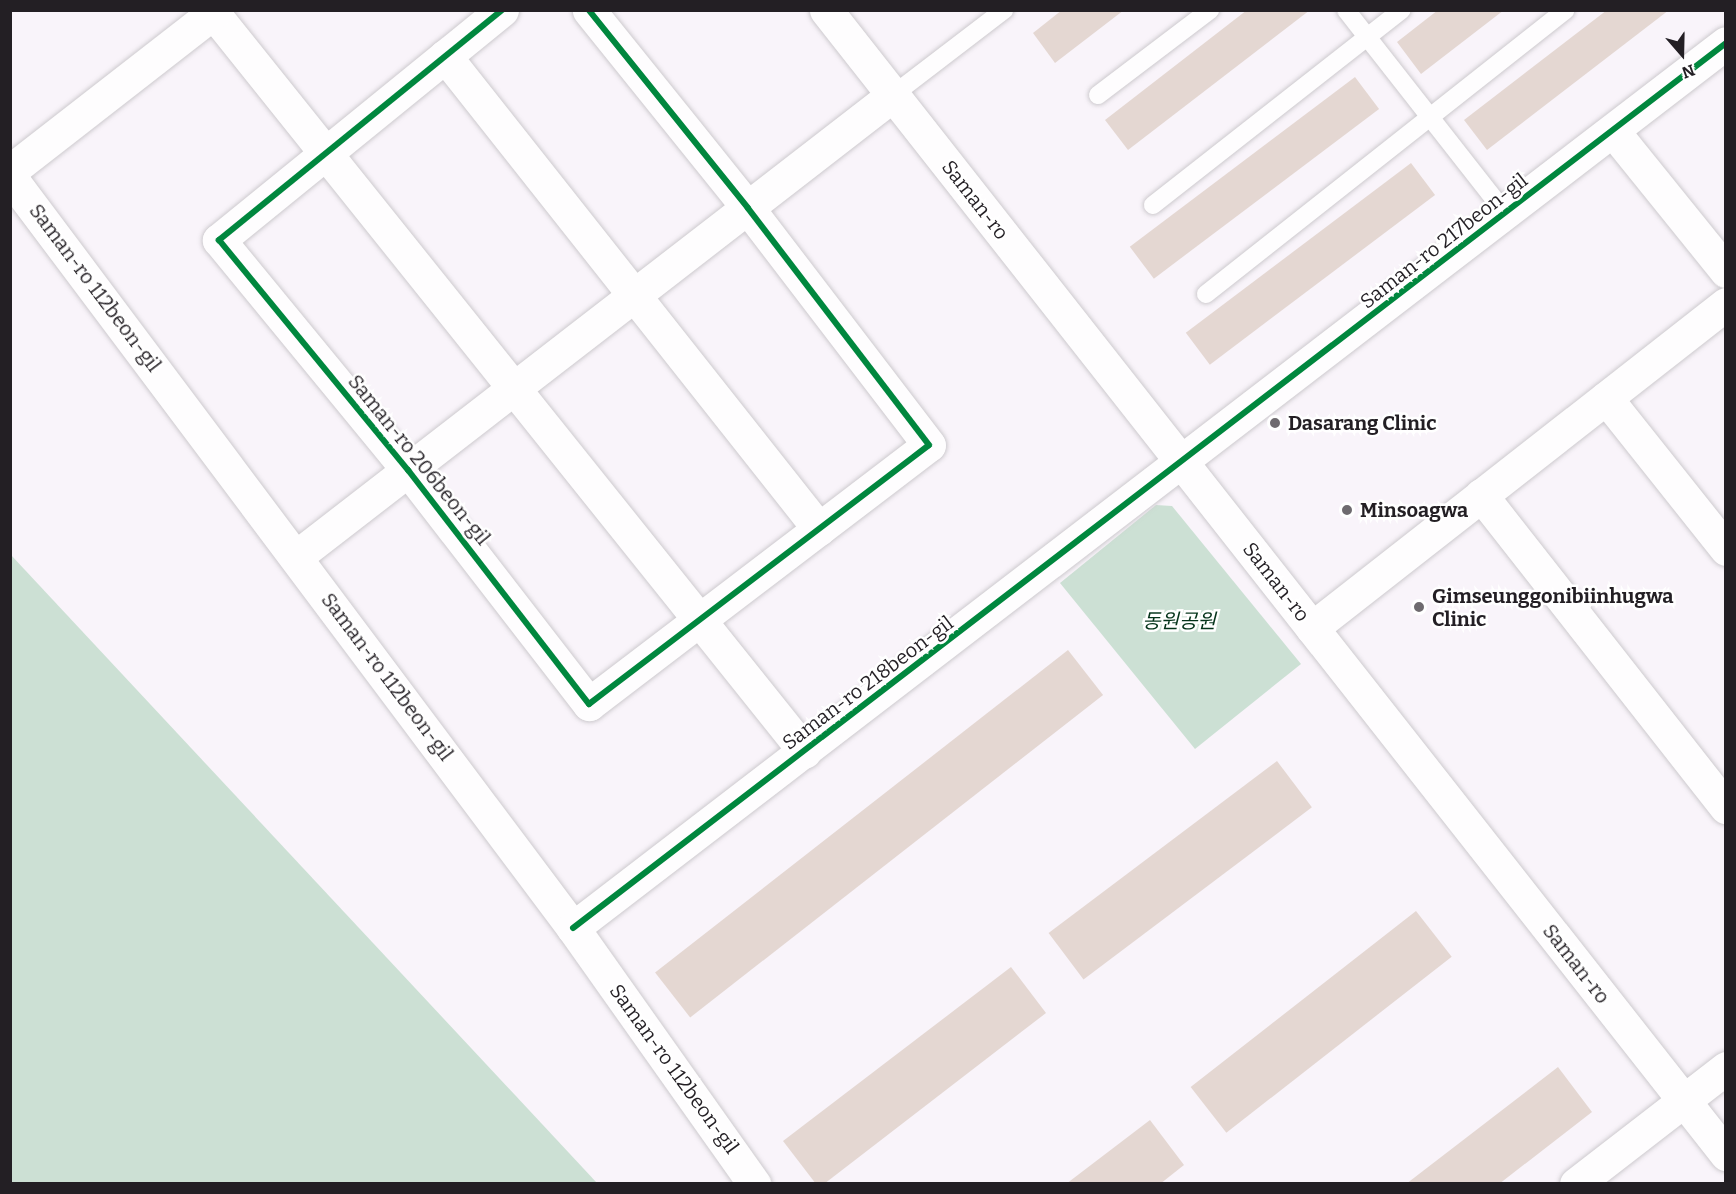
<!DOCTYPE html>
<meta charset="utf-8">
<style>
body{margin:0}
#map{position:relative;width:1736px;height:1194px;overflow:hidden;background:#f9f4fa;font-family:Bitter,"Noto Sans KR",serif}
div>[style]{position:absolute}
.green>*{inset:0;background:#cce0d4}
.building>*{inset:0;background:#e4d7d2;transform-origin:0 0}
.roads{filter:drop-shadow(0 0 2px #cdcace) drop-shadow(0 0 2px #cdcace)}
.lane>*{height:18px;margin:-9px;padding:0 9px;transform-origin:9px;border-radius:9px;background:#fefdfe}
.street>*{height:33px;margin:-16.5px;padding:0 16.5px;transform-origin:16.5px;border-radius:16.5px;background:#fefdfe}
.secondary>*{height:33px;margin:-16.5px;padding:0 16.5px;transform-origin:16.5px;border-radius:16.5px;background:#fefdfe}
.cycleway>*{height:6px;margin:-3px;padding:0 3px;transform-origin:3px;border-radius:3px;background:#00873e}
.dots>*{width:16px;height:16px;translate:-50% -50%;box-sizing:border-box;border:3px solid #fff;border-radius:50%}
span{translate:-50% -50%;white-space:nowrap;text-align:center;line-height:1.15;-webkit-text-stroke:5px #fff;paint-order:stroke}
.street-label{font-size:20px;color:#231f24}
.poi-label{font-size:20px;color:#231f24;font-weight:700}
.left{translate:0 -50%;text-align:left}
.park-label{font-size:20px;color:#04331a;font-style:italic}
.frame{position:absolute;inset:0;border:12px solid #231f24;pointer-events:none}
.north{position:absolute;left:1652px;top:24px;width:60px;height:60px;-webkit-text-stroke:4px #fff;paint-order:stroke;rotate:160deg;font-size:16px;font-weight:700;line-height:24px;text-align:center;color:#231f24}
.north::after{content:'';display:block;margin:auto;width:21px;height:27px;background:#231f24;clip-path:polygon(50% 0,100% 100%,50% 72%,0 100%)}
</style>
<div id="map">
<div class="green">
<i style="clip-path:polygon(1156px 505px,1172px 506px,1301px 664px,1195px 749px,1060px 583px)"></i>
<i style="clip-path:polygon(10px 555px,11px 555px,597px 1183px,11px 1183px)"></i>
</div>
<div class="building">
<i style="clip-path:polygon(1062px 10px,1124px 10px,1055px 63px,1033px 33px)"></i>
<i style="clip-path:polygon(1247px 10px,1310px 10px,1128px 150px,1105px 120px)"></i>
<i style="clip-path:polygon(1438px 10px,1504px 10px,1421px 74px,1397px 42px)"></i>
<i style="clip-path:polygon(1607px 10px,1669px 10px,1487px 150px,1464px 120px)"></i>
<i style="left:1355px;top:77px;width:40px;height:282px;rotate:53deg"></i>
<i style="left:1411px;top:163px;width:40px;height:282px;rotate:53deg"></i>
<i style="left:1068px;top:650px;width:57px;height:524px;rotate:52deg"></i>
<i style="left:1277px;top:761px;width:58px;height:286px;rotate:53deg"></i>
<i style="left:1416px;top:911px;width:58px;height:286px;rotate:52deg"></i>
<i style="clip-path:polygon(1011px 967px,1046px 1013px,824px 1184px,816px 1184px,783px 1141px)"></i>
<i style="clip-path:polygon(1558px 1067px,1592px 1112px,1499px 1184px,1406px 1184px)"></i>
<i style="clip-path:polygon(1150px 1120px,1184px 1165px,1160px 1184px,1066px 1184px)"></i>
</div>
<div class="roads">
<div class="lane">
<i style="left:1346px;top:10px;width:259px;rotate:51.9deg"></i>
<i style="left:893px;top:95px;width:140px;rotate:-37.4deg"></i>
<i style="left:1098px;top:95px;width:141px;rotate:-37.2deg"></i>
<i style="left:1153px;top:205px;width:316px;rotate:-38.1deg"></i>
<i style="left:1206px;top:294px;width:458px;rotate:-38.3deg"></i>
</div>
<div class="street">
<i style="left:211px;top:10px;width:950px;rotate:51.32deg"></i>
<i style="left:502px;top:10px;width:365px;rotate:140.9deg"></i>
<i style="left:219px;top:240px;width:298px;rotate:50.6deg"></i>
<i style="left:408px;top:470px;width:296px;rotate:52.3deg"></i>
<i style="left:589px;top:704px;width:427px;rotate:-37.3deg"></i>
<i style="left:929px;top:445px;width:298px;rotate:-127.4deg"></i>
<i style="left:748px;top:208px;width:254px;rotate:-128.8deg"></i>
<i style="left:445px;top:56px;width:603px;rotate:51.67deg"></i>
<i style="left:1613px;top:131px;width:180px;rotate:51.1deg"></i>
<i style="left:10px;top:171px;width:262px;rotate:-37.9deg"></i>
<i style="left:10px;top:177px;width:939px;rotate:53.14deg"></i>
<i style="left:573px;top:928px;width:314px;rotate:54.7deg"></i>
<i style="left:1606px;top:398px;width:193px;rotate:51.5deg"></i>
<i style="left:1481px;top:495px;width:397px;rotate:51.9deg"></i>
<i style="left:297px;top:556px;width:753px;rotate:-37.72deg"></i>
<i style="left:1312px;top:628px;width:526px;rotate:-38.05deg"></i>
<i style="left:573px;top:928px;width:1453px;rotate:-37.51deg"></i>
<i style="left:1576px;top:1184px;width:190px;rotate:-37.7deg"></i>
</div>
<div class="secondary">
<i style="left:826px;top:10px;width:1456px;rotate:51.81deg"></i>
</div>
</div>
<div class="cycleway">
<i style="left:502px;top:10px;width:365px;rotate:140.9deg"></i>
<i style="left:219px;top:240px;width:298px;rotate:50.6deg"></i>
<i style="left:408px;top:470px;width:296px;rotate:52.3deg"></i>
<i style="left:589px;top:704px;width:427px;rotate:-37.3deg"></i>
<i style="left:929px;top:445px;width:298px;rotate:-127.4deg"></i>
<i style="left:748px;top:208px;width:254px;rotate:-128.8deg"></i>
<i style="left:573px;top:928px;width:1453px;rotate:-37.51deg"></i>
</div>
<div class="dots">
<i style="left:1275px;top:423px;background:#6e6a6f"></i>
<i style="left:1347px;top:510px;background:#6e6a6f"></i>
<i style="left:1419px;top:607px;background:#6e6a6f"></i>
</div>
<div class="street-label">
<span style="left:975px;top:200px;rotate:52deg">Saman-ro</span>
<span style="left:1444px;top:241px;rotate:-38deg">Saman-ro 217beon-gil</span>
<span style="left:95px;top:288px;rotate:53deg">Saman-ro 112beon-gil</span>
<span style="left:419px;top:460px;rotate:51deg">Saman-ro 206beon-gil</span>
<span style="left:1276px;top:582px;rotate:52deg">Saman-ro</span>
<span style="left:387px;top:677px;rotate:53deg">Saman-ro 112beon-gil</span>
<span style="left:868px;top:683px;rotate:-37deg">Saman-ro 218beon-gil</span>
<span style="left:1576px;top:964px;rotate:52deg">Saman-ro</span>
<span style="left:674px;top:1069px;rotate:54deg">Saman-ro 112beon-gil</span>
</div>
<div class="poi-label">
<span class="left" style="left:1288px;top:423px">Dasarang Clinic</span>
<span class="left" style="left:1360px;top:510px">Minsoagwa</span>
<span class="left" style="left:1432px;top:608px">Gimseunggonibiinhugwa<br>Clinic</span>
</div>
<div class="park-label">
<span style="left:1179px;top:621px">동원공원</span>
</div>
<div class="frame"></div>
<div class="north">N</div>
</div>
